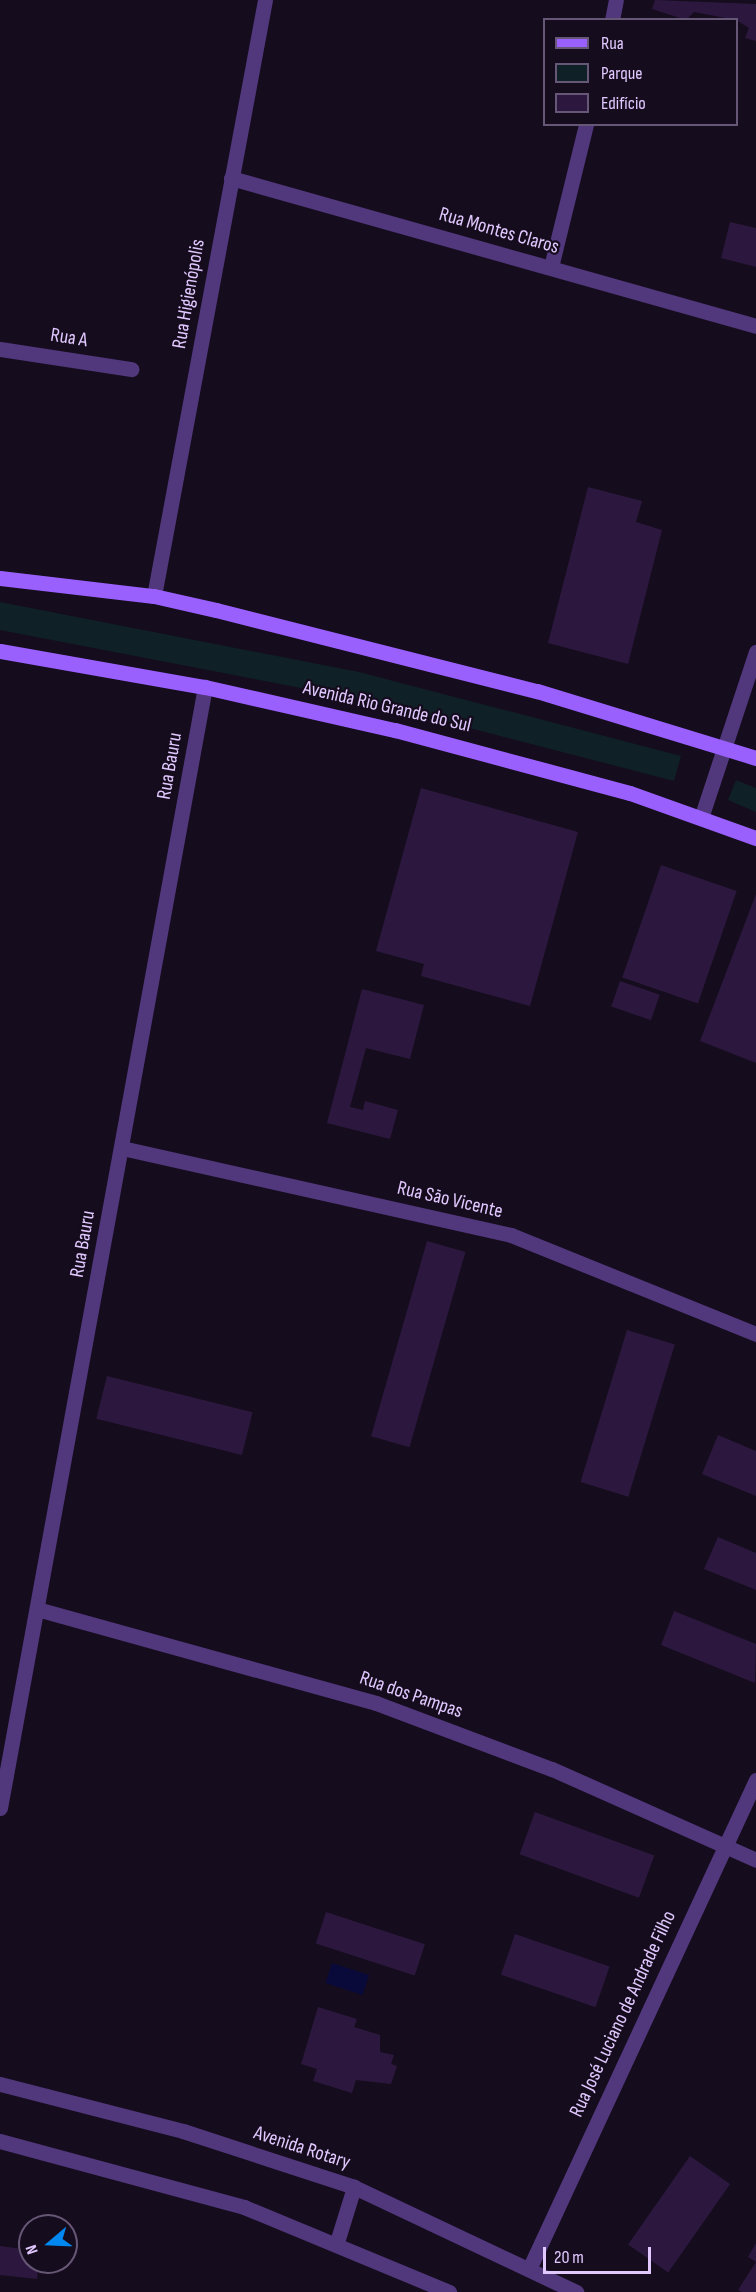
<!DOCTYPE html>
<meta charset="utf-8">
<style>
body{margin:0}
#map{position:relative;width:756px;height:2292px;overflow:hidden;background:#150c1d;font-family:"Sofia Sans Condensed",sans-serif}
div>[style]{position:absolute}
.green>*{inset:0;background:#0f2027}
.water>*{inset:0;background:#090a39;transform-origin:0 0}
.building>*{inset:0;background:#2c183e;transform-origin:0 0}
.street>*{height:15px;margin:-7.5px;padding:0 7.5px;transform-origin:7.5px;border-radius:7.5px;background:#51377c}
.secondary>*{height:15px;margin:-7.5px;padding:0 7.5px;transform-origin:7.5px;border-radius:7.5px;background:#9960fe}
span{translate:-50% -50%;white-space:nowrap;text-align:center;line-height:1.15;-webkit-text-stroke:4.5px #150c1d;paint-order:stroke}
.street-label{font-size:20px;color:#e1c8ff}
.legend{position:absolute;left:543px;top:18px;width:195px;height:108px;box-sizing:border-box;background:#150c1d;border:2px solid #675777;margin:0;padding:8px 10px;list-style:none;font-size:18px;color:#e1c8ff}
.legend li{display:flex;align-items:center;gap:12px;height:30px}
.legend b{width:30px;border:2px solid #675777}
.north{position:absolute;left:18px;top:2214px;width:60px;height:60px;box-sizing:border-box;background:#150c1d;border:2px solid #675777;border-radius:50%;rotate:251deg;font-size:16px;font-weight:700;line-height:24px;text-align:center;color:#e1c8ff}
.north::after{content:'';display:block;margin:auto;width:21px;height:27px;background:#0289f1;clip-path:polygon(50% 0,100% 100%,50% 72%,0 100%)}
.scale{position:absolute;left:543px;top:2247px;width:108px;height:27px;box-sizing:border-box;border:3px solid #e1c8ff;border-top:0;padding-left:8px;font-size:18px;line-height:21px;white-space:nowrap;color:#e1c8ff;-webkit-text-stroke:4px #150c1d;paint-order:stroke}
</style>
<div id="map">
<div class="green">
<i style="clip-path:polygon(0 602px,359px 672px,681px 756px,674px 781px,358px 699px,0 630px)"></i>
<i style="clip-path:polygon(736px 780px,756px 788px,756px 812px,728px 800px)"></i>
</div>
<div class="water">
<i style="left:332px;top:1963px;width:39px;height:21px;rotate:18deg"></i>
</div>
<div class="building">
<i style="clip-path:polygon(655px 0,756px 4px,756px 41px,745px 38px,749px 28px,736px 20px,694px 12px,686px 20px,652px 9px)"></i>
<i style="clip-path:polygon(730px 222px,756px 228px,756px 267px,721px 258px)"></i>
<i style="clip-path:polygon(588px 487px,642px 501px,636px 522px,662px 530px,628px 664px,548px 643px)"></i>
<i style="clip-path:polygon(421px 788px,578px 832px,530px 1006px,421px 976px,424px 964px,376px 951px)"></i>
<i style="left:661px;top:865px;width:80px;height:119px;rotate:19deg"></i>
<i style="clip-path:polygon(756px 894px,756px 1063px,700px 1041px)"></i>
<i style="left:620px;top:981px;width:42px;height:27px;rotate:19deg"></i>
<i style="clip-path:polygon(362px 989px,424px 1005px,410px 1059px,366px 1048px,350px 1107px,363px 1110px,365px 1101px,398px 1110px,390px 1139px,327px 1123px)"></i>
<i style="left:427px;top:1241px;width:40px;height:203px;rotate:16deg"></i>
<i style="left:627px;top:1330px;width:50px;height:159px;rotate:17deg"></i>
<i style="left:107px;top:1376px;width:150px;height:44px;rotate:14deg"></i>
<i style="clip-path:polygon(718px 1435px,756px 1451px,756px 1496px,702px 1474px)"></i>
<i style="clip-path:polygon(718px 1537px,756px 1553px,756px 1590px,704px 1569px)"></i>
<i style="clip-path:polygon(674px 1611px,756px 1644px,755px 1683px,661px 1645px)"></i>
<i style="left:535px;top:1812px;width:127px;height:45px;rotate:20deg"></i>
<i style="left:326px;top:1912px;width:104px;height:33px;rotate:18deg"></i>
<i style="left:515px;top:1934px;width:100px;height:43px;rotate:19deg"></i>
<i style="clip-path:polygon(318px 2007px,357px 2019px,354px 2027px,380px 2035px,380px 2052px,394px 2055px,391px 2064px,397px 2066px,391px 2084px,356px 2080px,352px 2093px,313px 2081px,317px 2069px,301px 2064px)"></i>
<i style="left:690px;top:2156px;width:49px;height:108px;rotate:35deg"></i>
<i style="clip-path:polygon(756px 2243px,756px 2292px,742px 2292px,738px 2290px,756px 2262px,748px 2257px)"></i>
<i style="clip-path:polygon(0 2246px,30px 2250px,30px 2262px,39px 2262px,37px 2279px,0 2275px)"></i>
</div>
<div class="street">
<i style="left:612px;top:20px;width:20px;rotate:-79deg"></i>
<i style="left:231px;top:178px;width:545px;rotate:15.74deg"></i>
<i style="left:551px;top:267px;width:147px;rotate:-76.2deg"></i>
<i style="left:0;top:349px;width:133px;rotate:8.7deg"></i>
<i style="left:154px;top:596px;width:606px;rotate:-79.45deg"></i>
<i style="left:702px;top:815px;width:172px;rotate:-71.7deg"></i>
<i style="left:122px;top:1148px;width:399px;rotate:12.6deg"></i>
<i style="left:511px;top:1235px;width:264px;rotate:22deg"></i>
<i style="left:37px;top:1609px;width:352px;rotate:15.5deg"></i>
<i style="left:376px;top:1703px;width:188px;rotate:20.6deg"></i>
<i style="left:552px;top:1769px;width:223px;rotate:24deg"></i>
<i style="left:0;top:1808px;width:1140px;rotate:-79.64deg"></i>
<i style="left:0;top:2084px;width:189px;rotate:14.4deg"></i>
<i style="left:183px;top:2131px;width:180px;rotate:18.1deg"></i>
<i style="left:354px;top:2187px;width:246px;rotate:25.3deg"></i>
<i style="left:0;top:2141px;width:253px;rotate:15.1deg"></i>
<i style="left:244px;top:2207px;width:222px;rotate:22.5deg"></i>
<i style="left:337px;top:2242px;width:58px;rotate:-72.8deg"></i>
<i style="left:530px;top:2267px;width:537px;rotate:-65.11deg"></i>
</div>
<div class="secondary">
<i style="left:0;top:578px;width:155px;rotate:6.7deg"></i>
<i style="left:154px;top:596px;width:64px;rotate:12.7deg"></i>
<i style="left:216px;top:610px;width:331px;rotate:14.2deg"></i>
<i style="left:537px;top:691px;width:229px;rotate:17deg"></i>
<i style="left:0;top:651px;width:208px;rotate:10deg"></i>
<i style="left:205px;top:687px;width:195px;rotate:12.8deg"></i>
<i style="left:395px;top:730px;width:243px;rotate:15deg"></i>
<i style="left:630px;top:793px;width:134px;rotate:19.7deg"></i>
</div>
<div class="street-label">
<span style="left:499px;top:231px;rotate:16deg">Rua Montes Claros</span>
<span style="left:189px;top:294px;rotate:-80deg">Rua Higienópolis</span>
<span style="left:69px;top:338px;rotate:9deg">Rua A</span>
<span style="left:387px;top:707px;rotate:13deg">Avenida Rio Grande do Sul</span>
<span style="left:170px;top:766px;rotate:-80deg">Rua Bauru</span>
<span style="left:450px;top:1200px;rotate:13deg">Rua São Vicente</span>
<span style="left:83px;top:1244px;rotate:-80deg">Rua Bauru</span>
<span style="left:411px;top:1695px;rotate:19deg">Rua dos Pampas</span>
<span style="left:623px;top:2014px;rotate:-65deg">Rua José Luciano de Andrade Filho</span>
<span style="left:302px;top:2148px;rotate:18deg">Avenida Rotary</span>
</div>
<ul class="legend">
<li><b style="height:8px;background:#9960fe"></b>Rua</li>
<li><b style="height:16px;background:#0f2027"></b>Parque</li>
<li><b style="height:16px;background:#2c183e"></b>Edifício</li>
</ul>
<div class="north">N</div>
<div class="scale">20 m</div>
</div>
